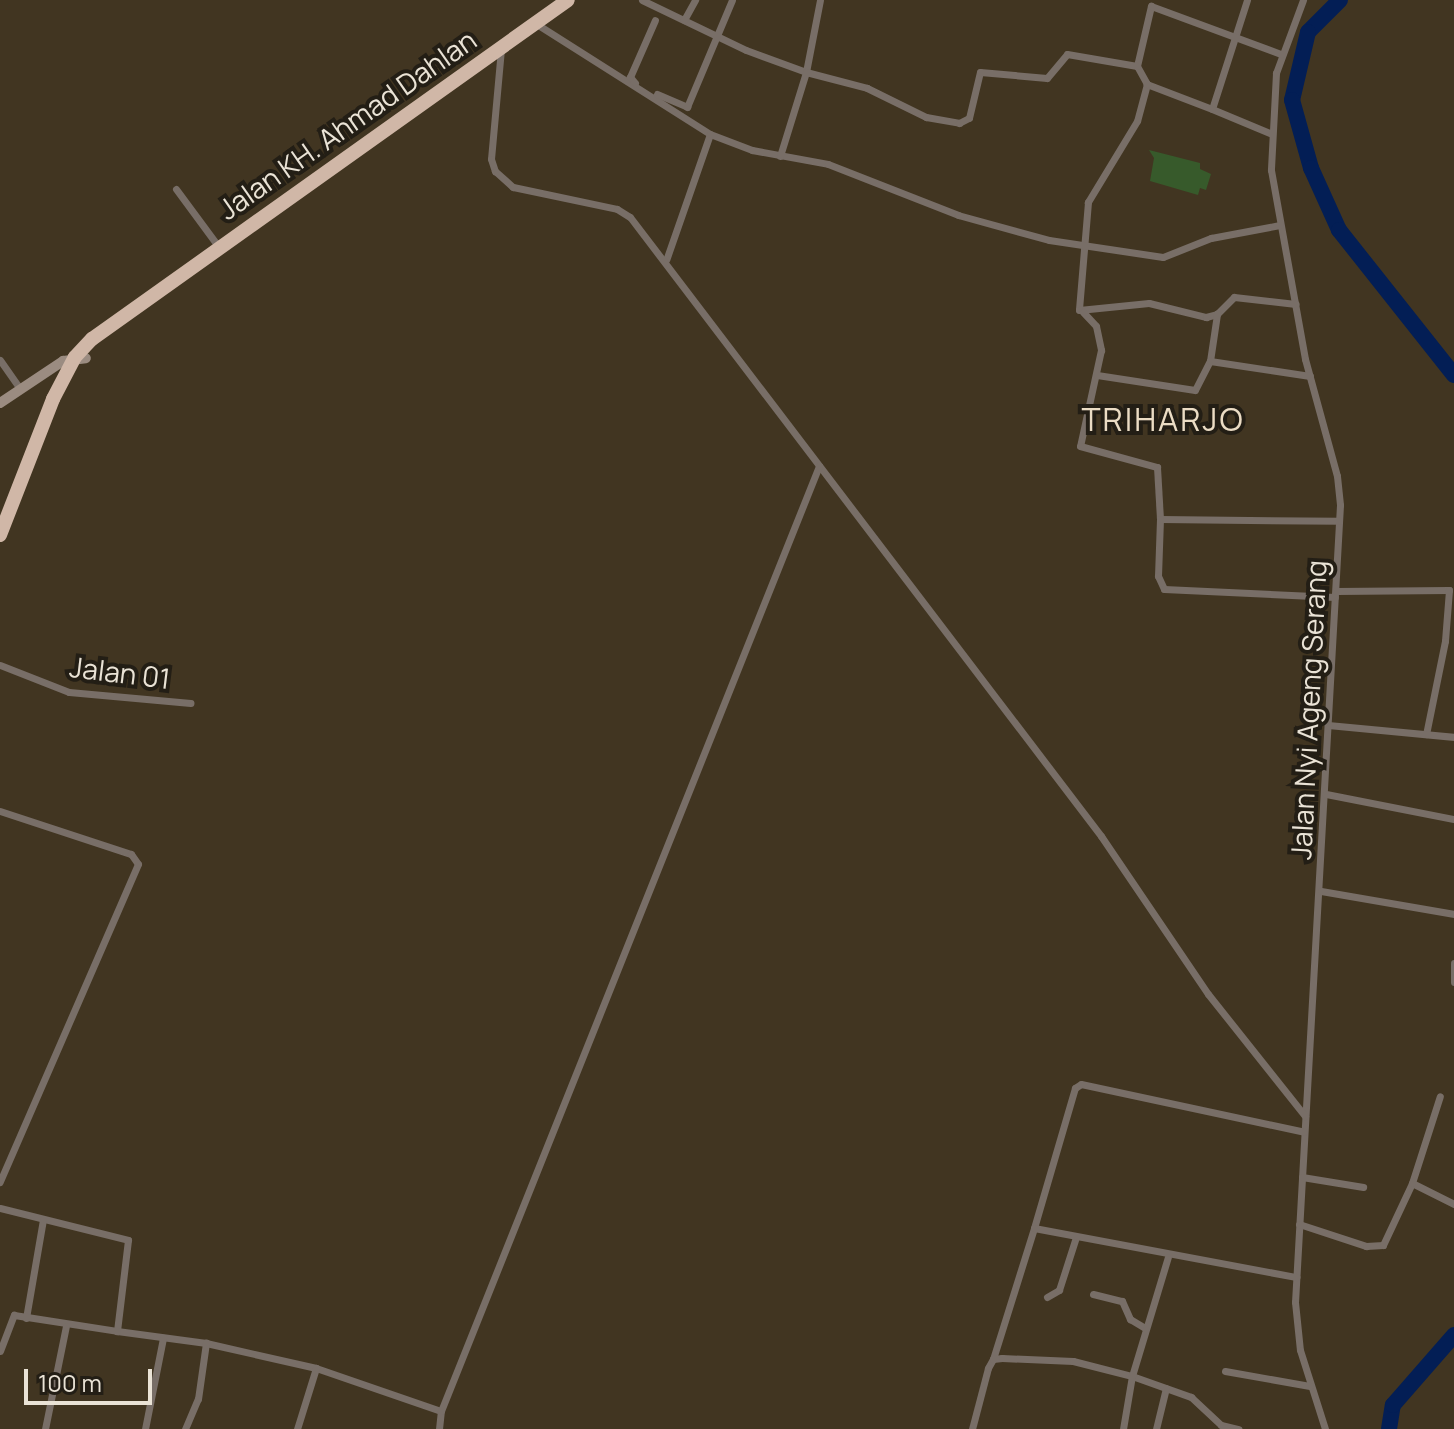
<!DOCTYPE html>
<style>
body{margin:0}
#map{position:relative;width:1454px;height:1429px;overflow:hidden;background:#413521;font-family:Manrope,sans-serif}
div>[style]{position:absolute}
.green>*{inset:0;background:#375a2b}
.river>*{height:16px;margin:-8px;padding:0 8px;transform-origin:8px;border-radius:8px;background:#031e55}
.street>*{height:7px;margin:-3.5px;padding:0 3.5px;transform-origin:3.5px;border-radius:3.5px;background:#786e67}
.secondary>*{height:10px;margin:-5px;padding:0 5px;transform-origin:5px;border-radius:5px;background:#9b8c81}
.highway>*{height:14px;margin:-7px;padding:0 7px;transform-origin:7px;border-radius:7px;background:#d0b7a7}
span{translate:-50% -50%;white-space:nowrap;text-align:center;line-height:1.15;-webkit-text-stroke:8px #231e15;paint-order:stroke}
.street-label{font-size:28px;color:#eae3d6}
.quarter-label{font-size:32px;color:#ebdcc4;letter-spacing:2px}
.scale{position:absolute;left:24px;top:1369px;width:128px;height:36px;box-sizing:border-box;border:4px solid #eae3d6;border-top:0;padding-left:10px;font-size:24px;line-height:28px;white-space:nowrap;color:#eae3d6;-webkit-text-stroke:6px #231e15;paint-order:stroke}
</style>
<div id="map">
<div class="green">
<i style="clip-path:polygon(1149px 150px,1200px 163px,1200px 169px,1211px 174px,1206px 190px,1200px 188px,1198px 195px,1150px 181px,1154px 158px)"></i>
</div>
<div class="river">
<i style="left:1340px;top:0;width:45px;rotate:135deg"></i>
<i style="left:1308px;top:32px;width:70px;rotate:103.2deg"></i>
<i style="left:1292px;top:100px;width:71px;rotate:74.4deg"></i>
<i style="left:1311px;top:168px;width:68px;rotate:65.7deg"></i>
<i style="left:1339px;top:230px;width:185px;rotate:51.6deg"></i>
<i style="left:1389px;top:1429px;width:24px;rotate:-81deg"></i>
<i style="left:1393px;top:1405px;width:93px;rotate:-48.9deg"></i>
</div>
<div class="street">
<i style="left:642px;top:0;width:115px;rotate:25.7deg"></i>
<i style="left:746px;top:50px;width:64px;rotate:20.1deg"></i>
<i style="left:806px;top:72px;width:73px;rotate:-79deg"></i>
<i style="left:1247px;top:0;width:114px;rotate:107.8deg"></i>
<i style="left:1212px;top:109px;width:65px;rotate:22.6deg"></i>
<i style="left:1303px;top:0;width:78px;rotate:110.3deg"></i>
<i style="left:1276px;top:73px;width:97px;rotate:93deg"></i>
<i style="left:1271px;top:170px;width:192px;rotate:79.8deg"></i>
<i style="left:1305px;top:359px;width:121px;rotate:74.7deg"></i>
<i style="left:1337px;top:476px;width:29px;rotate:84deg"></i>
<i style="left:1340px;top:505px;width:798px;rotate:93.23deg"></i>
<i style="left:1295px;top:1302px;width:48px;rotate:84.1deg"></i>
<i style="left:1300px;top:1350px;width:83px;rotate:72.4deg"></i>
<i style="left:684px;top:20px;width:23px;rotate:-61deg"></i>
<i style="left:535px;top:23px;width:207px;rotate:32.4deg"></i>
<i style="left:710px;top:134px;width:133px;rotate:109.2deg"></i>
<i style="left:501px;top:49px;width:110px;rotate:95.2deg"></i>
<i style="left:491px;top:159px;width:13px;rotate:72deg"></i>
<i style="left:495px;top:171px;width:24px;rotate:42deg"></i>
<i style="left:513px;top:187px;width:106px;rotate:11.9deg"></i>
<i style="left:617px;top:209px;width:15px;rotate:32deg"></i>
<i style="left:630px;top:217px;width:778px;rotate:52.73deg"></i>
<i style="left:1101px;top:836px;width:191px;rotate:55.9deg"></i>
<i style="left:1208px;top:994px;width:156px;rotate:51.5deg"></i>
<i style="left:635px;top:83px;width:8px;rotate:-130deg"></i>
<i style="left:630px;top:77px;width:62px;rotate:-66.3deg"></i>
<i style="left:1147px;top:84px;width:38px;rotate:105deg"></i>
<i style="left:1137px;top:121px;width:95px;rotate:121.2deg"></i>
<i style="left:1088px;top:202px;width:108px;rotate:94.8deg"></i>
<i style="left:1079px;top:310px;width:70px;rotate:-5.7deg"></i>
<i style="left:1149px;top:303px;width:59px;rotate:13.8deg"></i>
<i style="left:1206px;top:317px;width:11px;rotate:-15deg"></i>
<i style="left:1217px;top:314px;width:24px;rotate:-45deg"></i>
<i style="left:1234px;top:297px;width:62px;rotate:6.4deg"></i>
<i style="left:657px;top:94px;width:33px;rotate:23deg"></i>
<i style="left:687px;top:107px;width:116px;rotate:-67.2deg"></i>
<i style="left:1212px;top:109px;width:70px;rotate:-159deg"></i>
<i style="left:1147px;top:84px;width:21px;rotate:-119deg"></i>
<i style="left:1137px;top:66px;width:62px;rotate:-76.9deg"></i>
<i style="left:1151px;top:6px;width:139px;rotate:20.3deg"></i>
<i style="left:710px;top:134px;width:45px;rotate:20.9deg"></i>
<i style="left:752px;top:150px;width:77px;rotate:10.4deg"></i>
<i style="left:828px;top:164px;width:140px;rotate:21.4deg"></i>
<i style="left:958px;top:215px;width:94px;rotate:15.4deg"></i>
<i style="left:1049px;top:240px;width:115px;rotate:8.5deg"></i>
<i style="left:1163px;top:257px;width:52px;rotate:-21.6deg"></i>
<i style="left:1211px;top:238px;width:70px;rotate:-10.7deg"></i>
<i style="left:780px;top:156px;width:88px;rotate:-72.8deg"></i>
<i style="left:806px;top:72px;width:63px;rotate:14.7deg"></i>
<i style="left:867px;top:88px;width:66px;rotate:26.2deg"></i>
<i style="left:926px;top:117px;width:34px;rotate:10deg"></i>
<i style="left:959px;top:123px;width:11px;rotate:-27deg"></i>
<i style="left:969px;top:118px;width:47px;rotate:-76.6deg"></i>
<i style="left:980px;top:72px;width:67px;rotate:5.1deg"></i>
<i style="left:1047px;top:78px;width:31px;rotate:-50deg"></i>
<i style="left:1067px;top:54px;width:71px;rotate:9.7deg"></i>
<i style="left:176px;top:189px;width:71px;rotate:53.6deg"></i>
<i style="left:1083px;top:312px;width:19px;rotate:47deg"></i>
<i style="left:1096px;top:326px;width:25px;rotate:78deg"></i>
<i style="left:1101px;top:350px;width:98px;rotate:102.3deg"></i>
<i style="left:1080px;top:446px;width:80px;rotate:15.3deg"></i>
<i style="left:1157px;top:467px;width:52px;rotate:86.7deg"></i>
<i style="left:1160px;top:519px;width:179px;rotate:0.6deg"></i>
<i style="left:0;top:360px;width:35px;rotate:55deg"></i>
<i style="left:1210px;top:361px;width:48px;rotate:-81.5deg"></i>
<i style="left:1097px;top:375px;width:99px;rotate:8.7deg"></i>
<i style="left:1195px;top:390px;width:33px;rotate:-63deg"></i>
<i style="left:1210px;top:361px;width:101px;rotate:8.5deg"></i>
<i style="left:1160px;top:519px;width:57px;rotate:92deg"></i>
<i style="left:1158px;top:576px;width:14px;rotate:65deg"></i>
<i style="left:1164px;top:589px;width:171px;rotate:2.7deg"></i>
<i style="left:1336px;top:591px;width:113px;rotate:-0.5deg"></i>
<i style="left:1449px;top:590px;width:51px;rotate:94.5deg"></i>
<i style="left:1445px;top:641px;width:95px;rotate:101.5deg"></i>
<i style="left:0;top:665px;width:74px;rotate:21.4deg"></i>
<i style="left:69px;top:692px;width:122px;rotate:5.2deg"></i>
<i style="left:1328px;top:725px;width:127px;rotate:5.4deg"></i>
<i style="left:1326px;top:794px;width:130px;rotate:11.1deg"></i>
<i style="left:0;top:811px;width:138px;rotate:18.2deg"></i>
<i style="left:131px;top:854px;width:12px;rotate:55deg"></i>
<i style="left:138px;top:864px;width:347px;rotate:113.5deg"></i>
<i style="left:1321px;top:891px;width:135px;rotate:9.8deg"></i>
<i style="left:1454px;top:963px;width:19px;rotate:90deg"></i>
<i style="left:1302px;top:1177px;width:62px;rotate:9.3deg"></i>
<i style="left:1412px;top:1183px;width:47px;rotate:26.6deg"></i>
<i style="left:0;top:1208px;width:132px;rotate:14deg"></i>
<i style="left:128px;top:1240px;width:92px;rotate:96.9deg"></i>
<i style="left:117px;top:1331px;width:90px;rotate:7.7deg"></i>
<i style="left:206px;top:1343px;width:113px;rotate:12.8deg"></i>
<i style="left:316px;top:1368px;width:132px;rotate:19deg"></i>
<i style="left:1299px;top:1224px;width:71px;rotate:18.2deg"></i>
<i style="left:1366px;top:1246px;width:17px;rotate:-3deg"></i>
<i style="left:1383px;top:1245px;width:68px;rotate:-64.9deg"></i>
<i style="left:1412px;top:1183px;width:91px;rotate:-72.2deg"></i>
<i style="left:1034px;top:1228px;width:146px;rotate:-73.7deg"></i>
<i style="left:1075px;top:1088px;width:7px;rotate:-34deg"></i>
<i style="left:1081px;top:1084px;width:228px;rotate:12.1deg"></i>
<i style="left:1093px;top:1294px;width:30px;rotate:14deg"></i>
<i style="left:1122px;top:1301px;width:20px;rotate:66deg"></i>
<i style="left:1130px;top:1319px;width:17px;rotate:31deg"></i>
<i style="left:1047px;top:1297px;width:14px;rotate:-30deg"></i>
<i style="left:1059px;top:1290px;width:56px;rotate:-72.2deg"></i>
<i style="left:26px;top:1318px;width:99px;rotate:-80.2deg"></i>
<i style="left:0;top:1351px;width:39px;rotate:-69deg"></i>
<i style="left:14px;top:1315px;width:104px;rotate:8.8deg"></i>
<i style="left:993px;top:1359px;width:137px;rotate:-72.6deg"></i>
<i style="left:1034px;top:1228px;width:267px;rotate:10.6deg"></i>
<i style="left:1225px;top:1371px;width:86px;rotate:10deg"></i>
<i style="left:45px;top:1429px;width:105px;rotate:-78.5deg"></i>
<i style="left:145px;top:1429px;width:93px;rotate:-78.8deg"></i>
<i style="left:185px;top:1429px;width:33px;rotate:-67deg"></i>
<i style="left:198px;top:1399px;width:57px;rotate:-81.9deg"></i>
<i style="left:297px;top:1429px;width:64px;rotate:-72.7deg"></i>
<i style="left:439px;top:1429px;width:18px;rotate:-84deg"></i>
<i style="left:441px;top:1411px;width:1018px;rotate:-68.2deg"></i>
<i style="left:972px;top:1429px;width:63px;rotate:-75.3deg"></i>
<i style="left:988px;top:1368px;width:10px;rotate:-61deg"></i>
<i style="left:993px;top:1359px;width:9px;rotate:-6deg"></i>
<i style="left:1002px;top:1358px;width:71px;rotate:2.4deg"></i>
<i style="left:1073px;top:1361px;width:61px;rotate:14.3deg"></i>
<i style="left:1132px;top:1376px;width:63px;rotate:19.6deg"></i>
<i style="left:1191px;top:1397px;width:41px;rotate:43deg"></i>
<i style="left:1221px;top:1425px;width:18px;rotate:13deg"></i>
<i style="left:1123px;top:1429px;width:54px;rotate:-80.4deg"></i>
<i style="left:1132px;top:1376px;width:124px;rotate:-73.2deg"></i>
<i style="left:1156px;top:1429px;width:42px;rotate:-76.3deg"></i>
</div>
<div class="secondary">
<i style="left:0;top:403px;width:76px;rotate:-33.7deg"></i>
<i style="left:63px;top:361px;width:23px;rotate:-7deg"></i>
</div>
<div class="highway">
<i style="left:0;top:535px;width:146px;rotate:-68.7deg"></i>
<i style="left:53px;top:399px;width:47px;rotate:-62.4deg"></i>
<i style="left:75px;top:357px;width:25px;rotate:-47deg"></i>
<i style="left:92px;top:339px;width:584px;rotate:-35.46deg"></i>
</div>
<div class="street-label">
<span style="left:347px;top:124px;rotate:-35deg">Jalan KH. Ahmad Dahlan</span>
<span style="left:120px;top:672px;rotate:7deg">Jalan 01</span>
<span style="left:1308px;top:710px;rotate:-87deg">Jalan Nyi Ageng Serang</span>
</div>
<div class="quarter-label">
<span style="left:1163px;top:419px">TRIHARJO</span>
</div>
<div class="scale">100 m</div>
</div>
